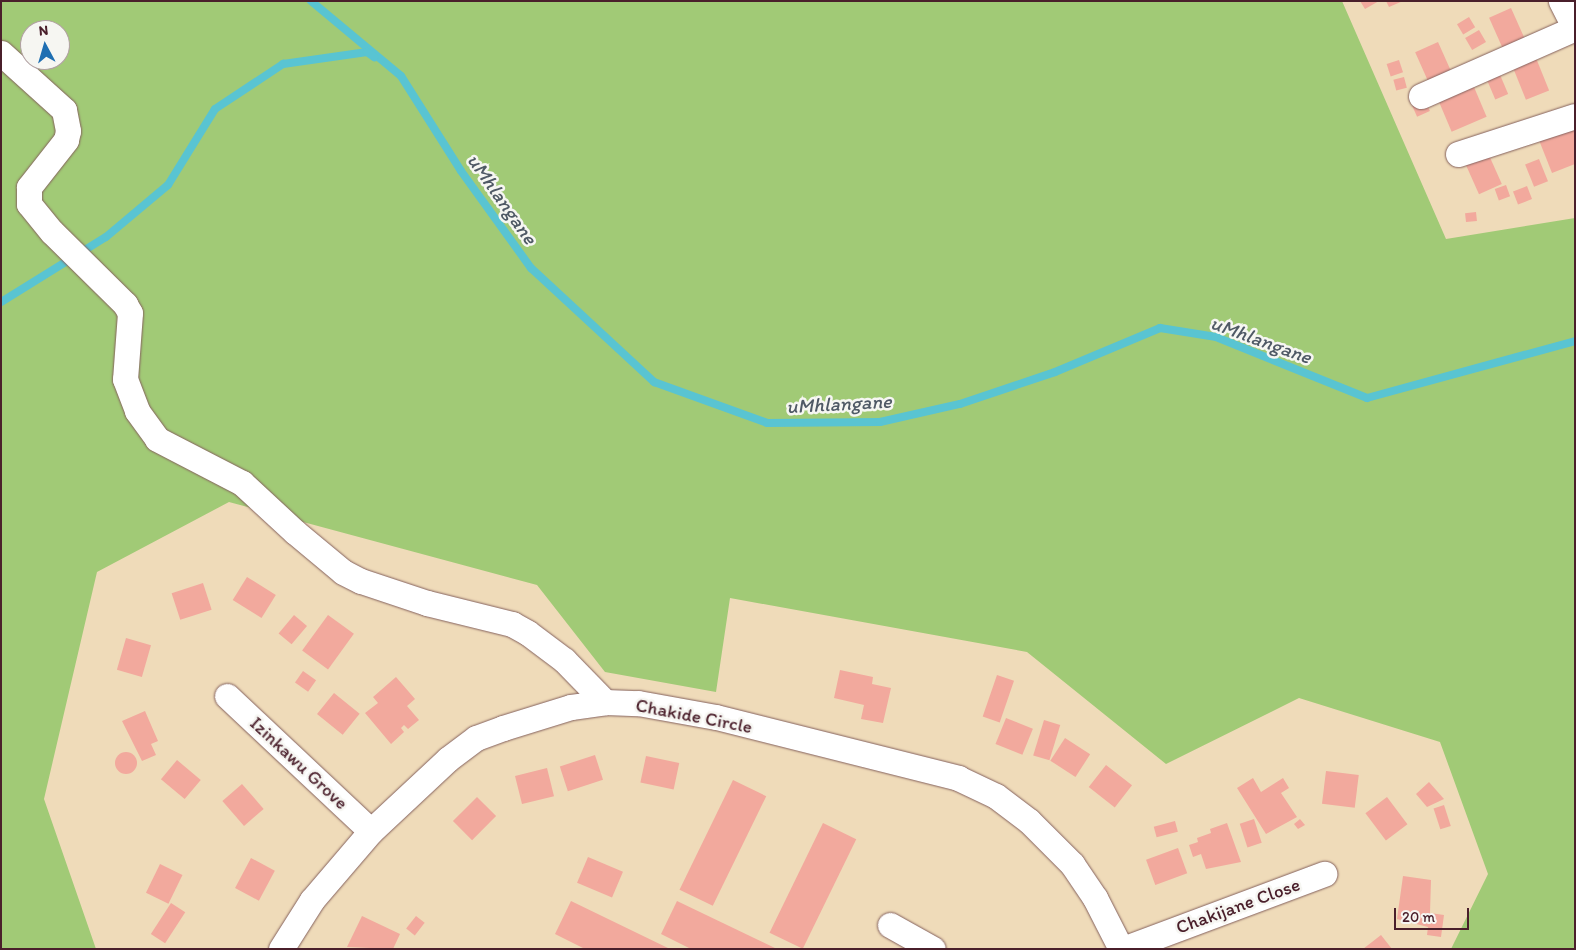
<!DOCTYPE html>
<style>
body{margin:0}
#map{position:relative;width:1576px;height:950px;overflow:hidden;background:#efdbb9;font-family:Itim,sans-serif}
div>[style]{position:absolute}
.green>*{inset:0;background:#a1ca76}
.stream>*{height:8px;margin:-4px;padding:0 4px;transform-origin:4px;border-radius:4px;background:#59c4d2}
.building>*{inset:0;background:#f2a99d;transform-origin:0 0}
.round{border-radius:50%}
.roads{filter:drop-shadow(0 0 1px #84615d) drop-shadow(0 0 1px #84615d)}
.minor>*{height:25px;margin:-12.5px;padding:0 12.5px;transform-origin:12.5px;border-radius:12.5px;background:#fff}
span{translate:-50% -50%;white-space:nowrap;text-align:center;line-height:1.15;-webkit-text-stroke:5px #f6f6f2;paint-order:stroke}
.street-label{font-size:19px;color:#4a1f2b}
.water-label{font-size:20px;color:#4f5965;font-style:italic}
.frame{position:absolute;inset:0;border:2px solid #4a1f2b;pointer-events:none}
.north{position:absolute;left:20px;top:20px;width:50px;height:50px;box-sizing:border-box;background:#f6f6f2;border:1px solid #b1a0a2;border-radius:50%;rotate:354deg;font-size:14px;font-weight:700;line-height:20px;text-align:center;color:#4a1f2b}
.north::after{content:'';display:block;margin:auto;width:18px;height:22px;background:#1f6fb2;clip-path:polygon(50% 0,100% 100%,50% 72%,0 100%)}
.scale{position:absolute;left:1394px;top:908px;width:75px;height:22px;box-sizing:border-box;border:2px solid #4a1f2b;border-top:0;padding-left:6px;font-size:15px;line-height:18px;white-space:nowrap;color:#4a1f2b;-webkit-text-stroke:4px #f6f6f2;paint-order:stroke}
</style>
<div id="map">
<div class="green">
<i style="clip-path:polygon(evenodd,1px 1px,1342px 1px,1446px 239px,1575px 218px,1575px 949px,1451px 949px,1488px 874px,1440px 742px,1299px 698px,1166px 764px,1027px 652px,730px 598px,716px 692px,605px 672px,537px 585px,229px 502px,97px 572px,44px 799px,96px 949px,1px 949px,1px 1px,30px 30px,60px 30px,60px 60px,30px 60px,30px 30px)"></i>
</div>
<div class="stream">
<i style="left:311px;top:1px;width:117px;rotate:39.8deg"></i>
<i style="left:401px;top:76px;width:112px;rotate:57.7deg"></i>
<i style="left:461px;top:171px;width:120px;rotate:54.2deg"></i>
<i style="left:531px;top:268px;width:168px;rotate:42.8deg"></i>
<i style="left:654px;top:382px;width:120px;rotate:19.9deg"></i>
<i style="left:767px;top:423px;width:113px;rotate:-0.5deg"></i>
<i style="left:880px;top:422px;width:82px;rotate:-12.7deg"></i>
<i style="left:960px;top:404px;width:100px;rotate:-18.6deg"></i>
<i style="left:1055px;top:372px;width:114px;rotate:-22.7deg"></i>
<i style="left:1160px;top:328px;width:57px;rotate:9.1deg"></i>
<i style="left:1216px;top:337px;width:163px;rotate:22deg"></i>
<i style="left:1367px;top:398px;width:216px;rotate:-15.3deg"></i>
<i style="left:1px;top:302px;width:123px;rotate:-31.8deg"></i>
<i style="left:106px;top:237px;width:81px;rotate:-40deg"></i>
<i style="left:168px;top:185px;width:89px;rotate:-58.3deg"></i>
<i style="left:215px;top:109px;width:82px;rotate:-33.5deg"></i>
<i style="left:283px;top:64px;width:85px;rotate:-8.1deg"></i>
<i style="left:367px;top:52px;width:9px;rotate:36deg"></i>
</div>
<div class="building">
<i style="clip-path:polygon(1360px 1px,1379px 1px,1365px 9px)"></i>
<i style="clip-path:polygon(1386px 1px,1403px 1px,1389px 7px)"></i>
<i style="left:1511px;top:8px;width:34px;height:24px;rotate:66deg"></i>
<i style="left:1469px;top:17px;width:12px;height:14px;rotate:59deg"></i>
<i style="left:1479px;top:30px;width:14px;height:16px;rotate:60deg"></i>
<i style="left:1438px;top:42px;width:34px;height:25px;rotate:66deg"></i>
<i style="left:1536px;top:58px;width:35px;height:25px;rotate:68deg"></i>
<i style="left:1399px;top:60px;width:13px;height:13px;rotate:72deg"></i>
<i style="left:1498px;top:70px;width:26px;height:14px;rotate:67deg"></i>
<i style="left:1404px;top:77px;width:11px;height:11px;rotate:75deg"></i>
<i style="left:1471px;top:80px;width:40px;height:38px;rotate:67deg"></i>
<i style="left:1425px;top:100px;width:12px;height:14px;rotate:66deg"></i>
<i style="clip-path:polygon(1571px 122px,1575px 131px,1575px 164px,1552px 173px,1537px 135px)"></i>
<i style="left:1488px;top:153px;width:34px;height:25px;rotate:66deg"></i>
<i style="left:1539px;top:159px;width:24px;height:15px;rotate:68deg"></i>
<i style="left:1506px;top:185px;width:12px;height:12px;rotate:70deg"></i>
<i style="left:1527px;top:186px;width:14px;height:15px;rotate:69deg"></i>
<i style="left:1476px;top:212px;width:9px;height:11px;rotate:84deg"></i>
<i style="left:247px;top:577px;width:34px;height:27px;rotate:32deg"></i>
<i style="left:203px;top:583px;width:28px;height:33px;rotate:72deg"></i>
<i style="left:294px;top:615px;width:17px;height:24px;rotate:40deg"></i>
<i style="left:328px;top:615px;width:32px;height:44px;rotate:36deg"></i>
<i style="left:126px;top:638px;width:26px;height:33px;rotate:16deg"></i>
<i style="clip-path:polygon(840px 670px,873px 677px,872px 684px,891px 688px,883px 723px,861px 719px,864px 705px,834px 698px)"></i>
<i style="left:303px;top:671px;width:16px;height:14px;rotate:35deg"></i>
<i style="left:997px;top:675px;width:18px;height:44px;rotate:19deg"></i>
<i style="clip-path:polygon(396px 677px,415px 699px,407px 706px,419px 720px,408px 729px,404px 725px,401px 728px,404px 732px,391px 744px,365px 713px,378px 703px,373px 697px)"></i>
<i style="left:334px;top:693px;width:33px;height:27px;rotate:39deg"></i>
<i style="clip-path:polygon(145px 711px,158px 741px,151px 744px,156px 755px,142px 761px,122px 721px)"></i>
<i style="left:1006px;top:718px;width:29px;height:28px;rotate:22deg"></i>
<i style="left:1044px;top:720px;width:17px;height:37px;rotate:17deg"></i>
<i style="left:1065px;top:738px;width:30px;height:27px;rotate:33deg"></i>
<i class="round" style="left:115px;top:752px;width:22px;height:22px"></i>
<i style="left:595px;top:755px;width:26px;height:37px;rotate:72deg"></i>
<i style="left:646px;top:756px;width:34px;height:27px;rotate:12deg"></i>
<i style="left:177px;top:760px;width:31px;height:25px;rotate:40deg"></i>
<i style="left:1106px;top:765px;width:33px;height:28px;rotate:38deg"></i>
<i style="left:547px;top:768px;width:29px;height:33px;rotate:76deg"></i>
<i style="left:1326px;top:771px;width:33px;height:33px;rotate:7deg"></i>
<i style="clip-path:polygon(1253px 778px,1261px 792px,1283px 778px,1289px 788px,1281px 793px,1297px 817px,1266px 834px,1237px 788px)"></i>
<i style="left:733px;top:780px;width:37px;height:122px;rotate:26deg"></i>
<i style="clip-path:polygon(1429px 782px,1444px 799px,1427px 807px,1416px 794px)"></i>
<i style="left:242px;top:784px;width:33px;height:26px;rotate:49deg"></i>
<i style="left:477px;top:797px;width:27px;height:34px;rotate:45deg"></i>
<i style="left:1387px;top:797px;width:34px;height:27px;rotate:53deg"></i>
<i style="left:1444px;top:805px;width:22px;height:11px;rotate:72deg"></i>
<i style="left:1254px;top:819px;width:25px;height:15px;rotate:72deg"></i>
<i style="clip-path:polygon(1300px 819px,1305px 825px,1298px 829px,1294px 824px)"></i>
<i style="left:1175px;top:821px;width:11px;height:22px;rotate:75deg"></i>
<i style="left:823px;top:823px;width:37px;height:122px;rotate:26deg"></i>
<i style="clip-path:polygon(1227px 823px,1241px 862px,1206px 869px,1201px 854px,1193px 857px,1189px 845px,1198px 842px,1197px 838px,1211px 833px,1210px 829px)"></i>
<i style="left:1178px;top:848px;width:27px;height:34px;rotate:70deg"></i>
<i style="left:588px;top:857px;width:38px;height:28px;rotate:23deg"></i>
<i style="left:251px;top:858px;width:27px;height:34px;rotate:28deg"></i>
<i style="left:160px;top:864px;width:25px;height:32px;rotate:26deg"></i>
<i style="clip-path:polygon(1403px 876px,1431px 880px,1430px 913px,1444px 915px,1441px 937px,1427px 935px,1428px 927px,1397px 919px)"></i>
<i style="clip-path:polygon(571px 901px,670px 949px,585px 949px,555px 934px)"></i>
<i style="clip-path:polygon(677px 901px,777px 949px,691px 949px,661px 934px)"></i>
<i style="left:171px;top:903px;width:17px;height:37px;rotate:33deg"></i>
<i style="clip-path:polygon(362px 916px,400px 934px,393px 949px,347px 947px)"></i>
<i style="left:416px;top:916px;width:11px;height:16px;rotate:38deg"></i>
<i style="clip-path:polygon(1381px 935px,1392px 949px,1363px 949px)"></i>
</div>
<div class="roads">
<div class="minor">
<i style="left:1561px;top:1px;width:30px;rotate:63deg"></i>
<i style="left:1px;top:53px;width:85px;rotate:42.1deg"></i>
<i style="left:64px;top:110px;width:21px;rotate:79deg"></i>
<i style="left:68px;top:131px;width:9px;rotate:103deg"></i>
<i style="left:66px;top:140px;width:60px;rotate:128.2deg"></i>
<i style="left:29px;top:187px;width:17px;rotate:90deg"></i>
<i style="left:29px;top:204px;width:36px;rotate:51deg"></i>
<i style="left:52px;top:232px;width:103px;rotate:44.6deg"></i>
<i style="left:125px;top:304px;width:10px;rotate:61deg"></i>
<i style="left:130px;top:313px;width:66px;rotate:94.3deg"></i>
<i style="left:125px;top:379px;width:34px;rotate:69deg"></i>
<i style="left:137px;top:411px;width:34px;rotate:54deg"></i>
<i style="left:157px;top:439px;width:96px;rotate:27.4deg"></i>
<i style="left:242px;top:483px;width:72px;rotate:42.8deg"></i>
<i style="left:295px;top:532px;width:62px;rotate:39.8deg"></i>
<i style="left:343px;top:572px;width:20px;rotate:27deg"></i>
<i style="left:361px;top:581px;width:70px;rotate:18.4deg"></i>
<i style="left:427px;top:603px;width:88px;rotate:13.9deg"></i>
<i style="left:512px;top:624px;width:18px;rotate:29deg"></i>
<i style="left:528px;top:633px;width:45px;rotate:36.9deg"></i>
<i style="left:564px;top:660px;width:59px;rotate:45.7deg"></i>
<i style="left:1421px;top:96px;width:168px;rotate:-23.8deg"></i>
<i style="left:1458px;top:154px;width:123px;rotate:-18deg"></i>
<i style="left:227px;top:696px;width:197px;rotate:43.2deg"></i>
<i style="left:890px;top:925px;width:49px;rotate:29.2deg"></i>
<i style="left:281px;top:949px;width:58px;rotate:-57.7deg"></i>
<i style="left:312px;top:900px;width:91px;rotate:-49.5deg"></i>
<i style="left:371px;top:831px;width:105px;rotate:-43.1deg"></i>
<i style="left:448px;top:759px;width:35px;rotate:-37deg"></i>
<i style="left:476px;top:738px;width:29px;rotate:-20deg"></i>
<i style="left:503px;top:728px;width:71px;rotate:-17.2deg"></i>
<i style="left:571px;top:707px;width:34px;rotate:-8deg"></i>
<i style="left:605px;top:702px;width:33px;rotate:2deg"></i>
<i style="left:638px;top:703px;width:79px;rotate:10.2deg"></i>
<i style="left:716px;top:717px;width:250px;rotate:14.1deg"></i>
<i style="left:958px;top:778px;width:42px;rotate:25.3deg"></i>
<i style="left:996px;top:796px;width:41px;rotate:37.1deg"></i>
<i style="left:1029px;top:821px;width:61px;rotate:45deg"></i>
<i style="left:1072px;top:864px;width:41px;rotate:55.9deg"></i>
<i style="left:1095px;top:898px;width:57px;rotate:63deg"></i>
<i style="left:1123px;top:949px;width:215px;rotate:-20.5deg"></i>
</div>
</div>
<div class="street-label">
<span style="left:694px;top:716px;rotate:11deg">Chakide Circle</span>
<span style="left:299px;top:763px;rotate:43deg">Izinkawu Grove</span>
<span style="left:1238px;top:906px;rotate:-20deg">Chakijane Close</span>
</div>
<div class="water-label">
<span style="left:502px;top:199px;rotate:55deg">uMhlangane</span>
<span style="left:1261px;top:340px;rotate:20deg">uMhlangane</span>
<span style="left:839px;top:404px;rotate:-3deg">uMhlangane</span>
</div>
<div class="frame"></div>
<div class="north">N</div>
<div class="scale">20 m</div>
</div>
